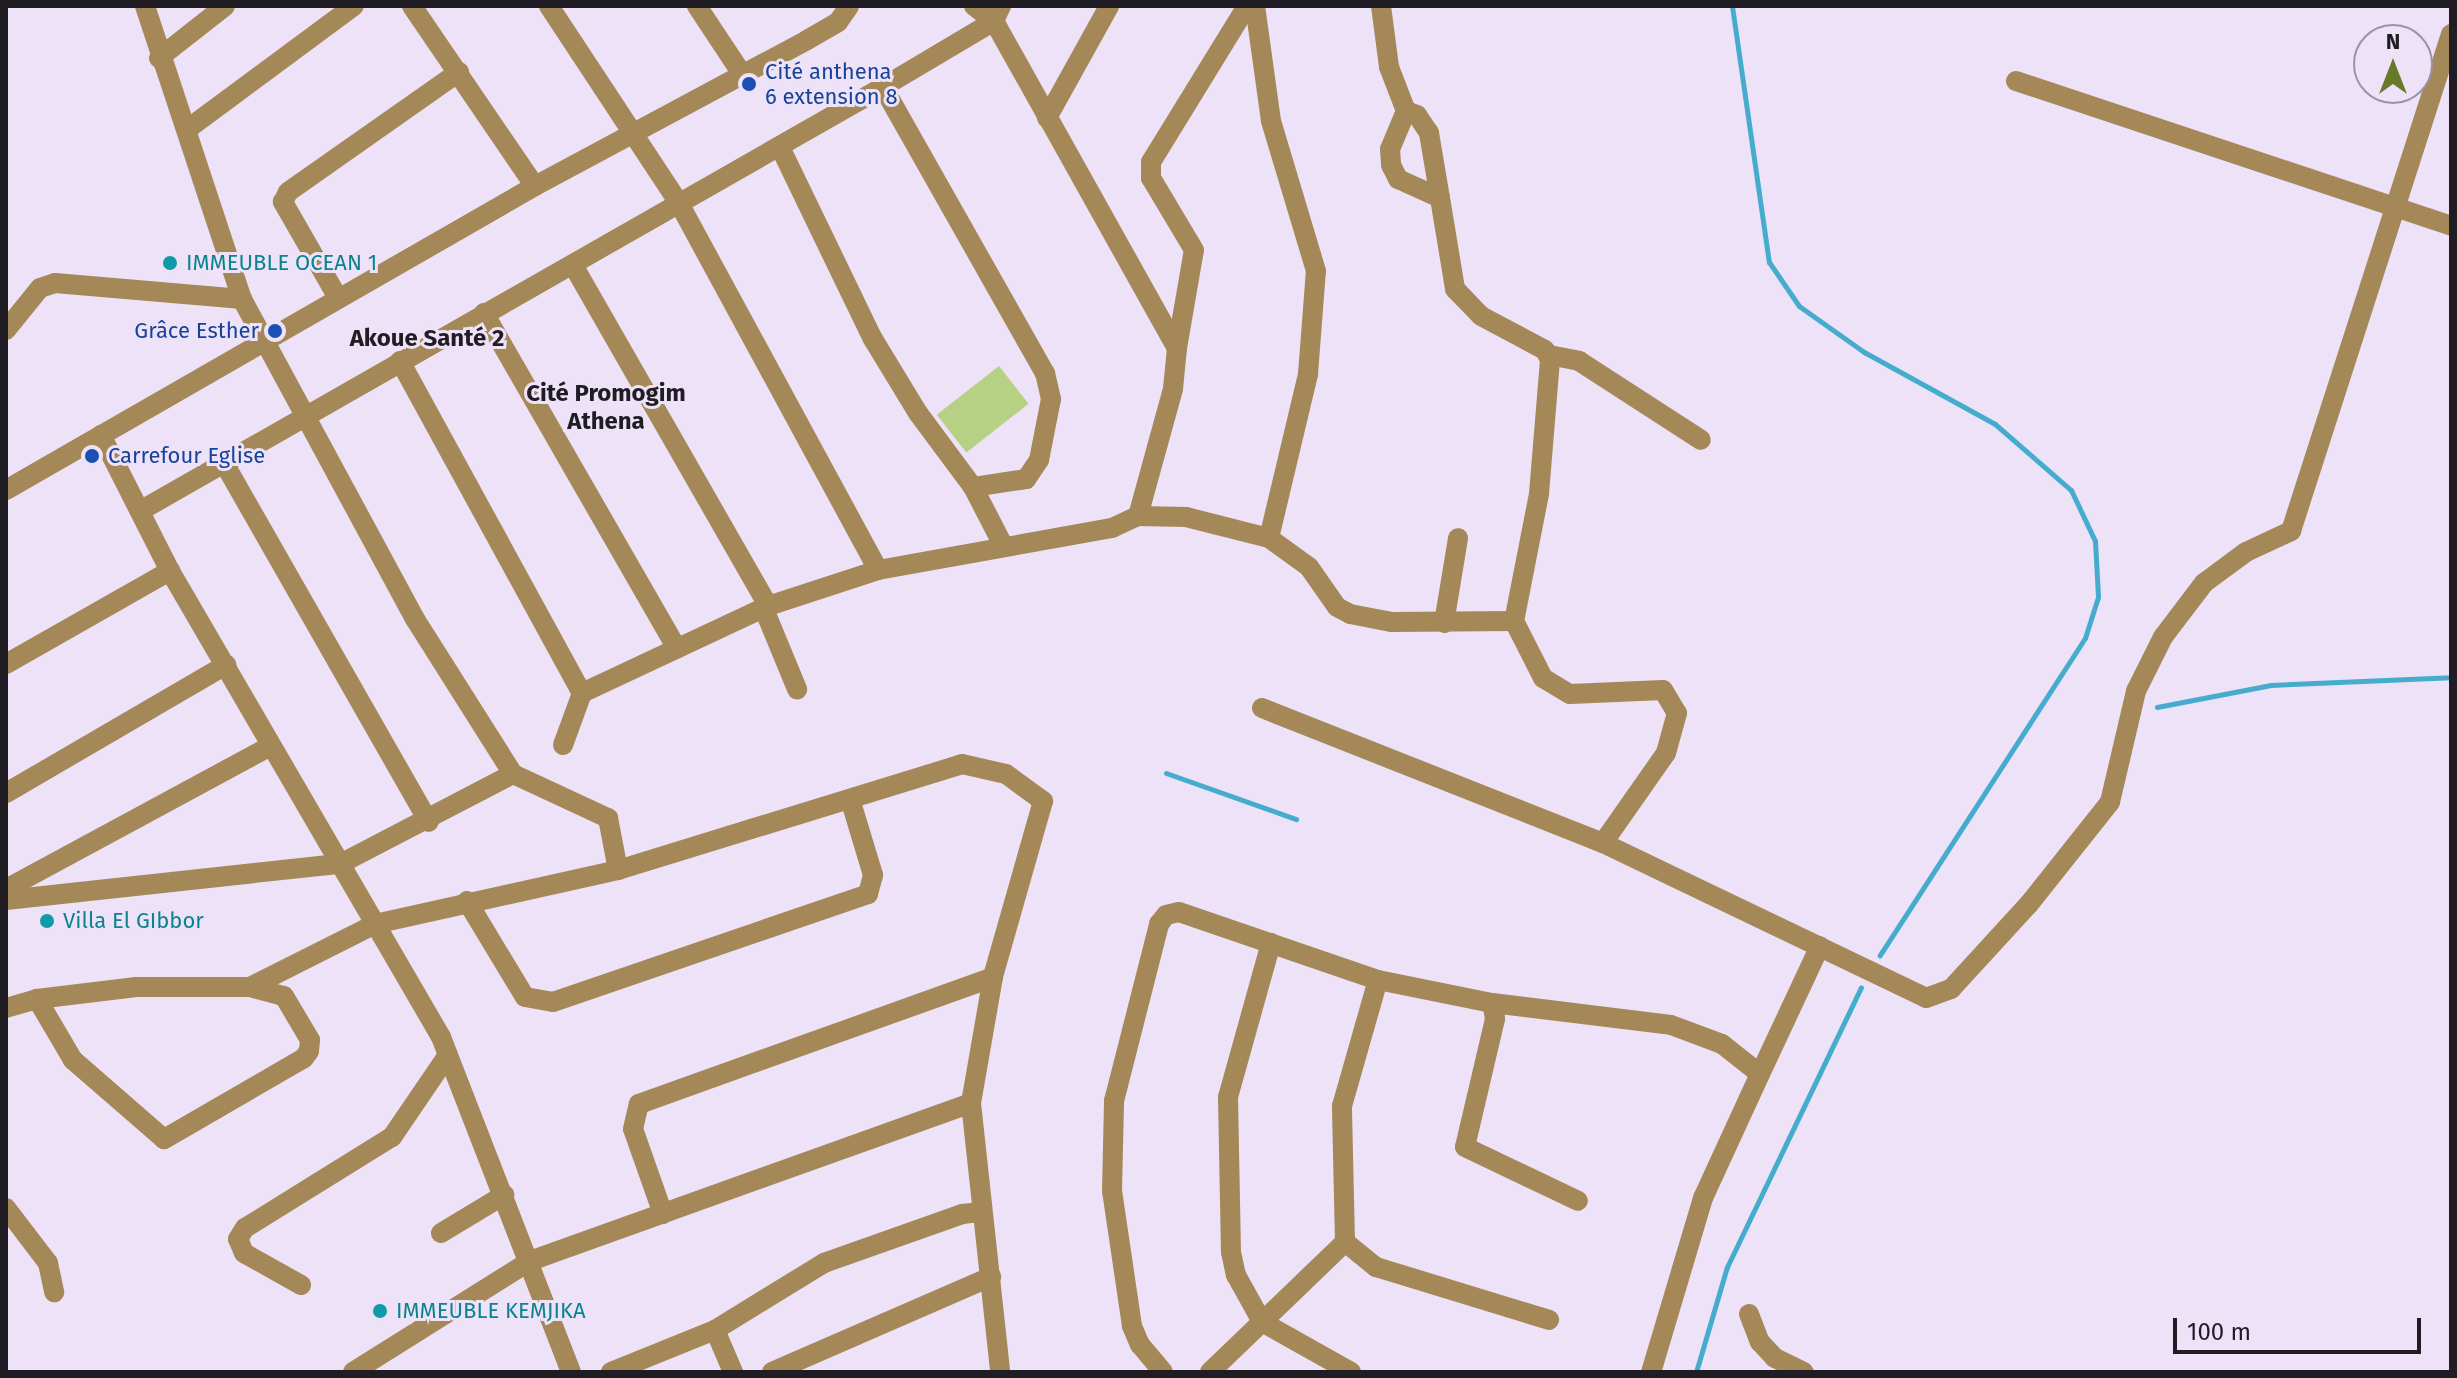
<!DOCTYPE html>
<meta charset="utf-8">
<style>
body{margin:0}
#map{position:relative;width:2457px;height:1378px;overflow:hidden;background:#ede2f8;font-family:"Fira Sans",sans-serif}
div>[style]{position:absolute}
.green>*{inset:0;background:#b6d084;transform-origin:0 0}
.stream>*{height:5px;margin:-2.5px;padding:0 2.5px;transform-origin:2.5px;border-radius:2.5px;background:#46accd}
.minor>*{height:20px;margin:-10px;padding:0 10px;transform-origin:10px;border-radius:10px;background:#a48857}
.dots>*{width:22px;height:22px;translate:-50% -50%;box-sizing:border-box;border:4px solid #ede2f8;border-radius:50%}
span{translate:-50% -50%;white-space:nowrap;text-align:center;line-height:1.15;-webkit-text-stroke:6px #ede2f8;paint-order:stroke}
.transit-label{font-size:22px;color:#164399}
.left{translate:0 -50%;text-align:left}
.right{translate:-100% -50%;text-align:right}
.culture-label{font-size:22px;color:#0d838f}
.neighbourhood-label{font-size:24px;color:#201c23;font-weight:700}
.frame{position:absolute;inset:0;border:8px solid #201c23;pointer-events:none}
.north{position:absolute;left:2353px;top:24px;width:80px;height:80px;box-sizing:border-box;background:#ede2f8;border:2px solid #9b93a3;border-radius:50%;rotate:0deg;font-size:22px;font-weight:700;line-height:32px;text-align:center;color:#201c23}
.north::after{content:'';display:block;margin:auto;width:28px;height:36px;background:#687a29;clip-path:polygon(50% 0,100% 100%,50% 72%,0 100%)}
.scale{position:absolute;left:2173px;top:1318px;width:248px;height:36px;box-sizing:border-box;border:4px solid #201c23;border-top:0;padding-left:10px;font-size:24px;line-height:28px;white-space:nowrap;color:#201c23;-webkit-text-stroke:6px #ede2f8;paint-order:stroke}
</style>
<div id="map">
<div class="green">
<i style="left:999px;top:366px;width:48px;height:79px;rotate:52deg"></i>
</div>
<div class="stream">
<i style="left:1732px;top:6px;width:259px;rotate:81.8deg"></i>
<i style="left:1769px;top:262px;width:53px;rotate:55.7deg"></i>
<i style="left:1799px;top:306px;width:80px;rotate:35.3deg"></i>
<i style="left:1864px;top:352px;width:149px;rotate:28.8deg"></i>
<i style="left:1995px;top:424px;width:101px;rotate:41deg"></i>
<i style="left:2071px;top:490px;width:56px;rotate:64.8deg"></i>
<i style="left:2095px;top:541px;width:56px;rotate:86.9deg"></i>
<i style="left:2098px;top:597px;width:43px;rotate:107.6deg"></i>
<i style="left:2085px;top:638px;width:378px;rotate:122.9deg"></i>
<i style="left:2157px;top:707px;width:116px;rotate:-10.9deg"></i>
<i style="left:2271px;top:685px;width:180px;rotate:-2.5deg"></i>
<i style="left:1166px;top:773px;width:138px;rotate:19.5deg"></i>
<i style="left:1696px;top:1372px;width:109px;rotate:-73.6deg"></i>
<i style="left:1727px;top:1267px;width:310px;rotate:-64.4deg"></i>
</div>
<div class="minor">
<i style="left:145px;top:6px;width:309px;rotate:71.7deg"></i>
<i style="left:242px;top:299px;width:364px;rotate:61.6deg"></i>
<i style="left:415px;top:619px;width:183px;rotate:57.7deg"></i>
<i style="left:513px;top:774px;width:105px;rotate:24.9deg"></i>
<i style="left:608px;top:818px;width:53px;rotate:79.1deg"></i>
<i style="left:412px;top:6px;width:218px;rotate:55.7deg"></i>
<i style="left:549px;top:6px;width:238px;rotate:56.6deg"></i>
<i style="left:680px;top:205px;width:415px;rotate:61.5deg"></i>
<i style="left:697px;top:6px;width:82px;rotate:56.5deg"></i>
<i style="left:974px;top:6px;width:25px;rotate:37deg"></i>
<i style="left:994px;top:21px;width:375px;rotate:60.8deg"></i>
<i style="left:1177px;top:348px;width:41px;rotate:95.6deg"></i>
<i style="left:1173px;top:389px;width:132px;rotate:105.4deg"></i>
<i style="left:1381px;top:6px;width:62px;rotate:82.5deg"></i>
<i style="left:1389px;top:67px;width:47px;rotate:68.9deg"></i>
<i style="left:1406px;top:111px;width:41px;rotate:112.8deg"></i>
<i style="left:1390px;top:149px;width:16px;rotate:86deg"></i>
<i style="left:1391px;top:165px;width:16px;rotate:63deg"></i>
<i style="left:1398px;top:179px;width:46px;rotate:24.3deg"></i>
<i style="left:1440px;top:198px;width:92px;rotate:80.6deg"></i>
<i style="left:1455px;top:289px;width:37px;rotate:46deg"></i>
<i style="left:1481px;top:316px;width:72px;rotate:28deg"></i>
<i style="left:1545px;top:350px;width:11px;rotate:63deg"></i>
<i style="left:1550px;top:360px;width:134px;rotate:94.7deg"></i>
<i style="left:1539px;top:494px;width:129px;rotate:101.1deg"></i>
<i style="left:1514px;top:621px;width:64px;rotate:63deg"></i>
<i style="left:1543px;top:678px;width:31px;rotate:31deg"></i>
<i style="left:1570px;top:694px;width:93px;rotate:-2.5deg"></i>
<i style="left:1663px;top:690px;width:27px;rotate:59deg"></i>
<i style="left:1677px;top:713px;width:41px;rotate:105.4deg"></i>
<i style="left:1666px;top:753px;width:110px;rotate:125deg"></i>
<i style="left:159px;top:58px;width:84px;rotate:-38.2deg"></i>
<i style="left:2016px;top:81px;width:459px;rotate:18.4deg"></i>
<i style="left:883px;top:87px;width:329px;rotate:60.5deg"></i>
<i style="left:1045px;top:373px;width:27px;rotate:77deg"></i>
<i style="left:1051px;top:399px;width:62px;rotate:101.1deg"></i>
<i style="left:1039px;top:460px;width:23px;rotate:124deg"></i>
<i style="left:1026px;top:479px;width:54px;rotate:171.4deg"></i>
<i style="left:1406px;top:111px;width:12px;rotate:20deg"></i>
<i style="left:1417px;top:115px;width:22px;rotate:56deg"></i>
<i style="left:1429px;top:133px;width:66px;rotate:80.4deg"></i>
<i style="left:1047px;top:118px;width:128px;rotate:-61deg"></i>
<i style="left:189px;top:128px;width:205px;rotate:-36.5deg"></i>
<i style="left:780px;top:147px;width:213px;rotate:64.2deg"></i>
<i style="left:873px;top:339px;width:87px;rotate:58.7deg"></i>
<i style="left:918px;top:413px;width:92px;rotate:53.4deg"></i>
<i style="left:973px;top:487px;width:65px;rotate:62.7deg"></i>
<i style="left:573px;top:265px;width:393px;rotate:60.2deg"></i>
<i style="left:338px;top:298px;width:111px;rotate:-119.8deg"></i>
<i style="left:283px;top:202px;width:11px;rotate:-63deg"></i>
<i style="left:288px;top:192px;width:209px;rotate:-35.1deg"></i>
<i style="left:484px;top:313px;width:387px;rotate:60.1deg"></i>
<i style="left:6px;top:330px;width:54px;rotate:-51deg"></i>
<i style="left:40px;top:288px;width:16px;rotate:-18deg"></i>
<i style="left:55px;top:283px;width:188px;rotate:4.9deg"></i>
<i style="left:1177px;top:348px;width:99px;rotate:-80.2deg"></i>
<i style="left:1194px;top:250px;width:84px;rotate:-120.8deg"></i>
<i style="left:1151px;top:178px;width:16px;rotate:-90deg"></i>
<i style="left:1151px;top:162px;width:183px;rotate:-58.4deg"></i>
<i style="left:1549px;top:355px;width:31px;rotate:11deg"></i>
<i style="left:1579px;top:361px;width:145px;rotate:32.9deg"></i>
<i style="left:400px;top:361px;width:379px;rotate:61.3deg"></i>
<i style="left:101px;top:435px;width:153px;rotate:63.1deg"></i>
<i style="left:170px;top:571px;width:539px;rotate:59.82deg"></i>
<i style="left:441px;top:1037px;width:359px;rotate:68.8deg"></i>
<i style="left:224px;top:463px;width:413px;rotate:60.3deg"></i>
<i style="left:6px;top:490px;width:610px;rotate:-29.88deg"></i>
<i style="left:535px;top:186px;width:309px;rotate:-28.2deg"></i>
<i style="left:807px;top:40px;width:36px;rotate:-30deg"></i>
<i style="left:838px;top:22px;width:19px;rotate:-55deg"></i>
<i style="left:140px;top:511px;width:855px;rotate:-29.71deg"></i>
<i style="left:883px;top:87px;width:129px;rotate:-30.7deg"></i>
<i style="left:994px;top:21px;width:17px;rotate:-65deg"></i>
<i style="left:1269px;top:538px;width:49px;rotate:35.9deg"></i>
<i style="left:1309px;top:567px;width:49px;rotate:55deg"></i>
<i style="left:1337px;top:607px;width:15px;rotate:28deg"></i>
<i style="left:1350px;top:614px;width:43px;rotate:10.8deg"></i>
<i style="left:1392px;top:622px;width:122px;rotate:-0.5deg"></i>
<i style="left:764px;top:609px;width:87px;rotate:67.6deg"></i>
<i style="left:1444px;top:623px;width:86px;rotate:-80.6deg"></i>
<i style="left:6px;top:664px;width:189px;rotate:-29.6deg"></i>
<i style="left:1262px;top:708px;width:367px;rotate:21.6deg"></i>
<i style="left:1603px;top:843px;width:358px;rotate:25.6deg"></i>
<i style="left:1926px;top:998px;width:27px;rotate:-20deg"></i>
<i style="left:1951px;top:989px;width:115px;rotate:-47.5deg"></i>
<i style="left:2029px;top:904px;width:130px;rotate:-51.5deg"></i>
<i style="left:2110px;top:802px;width:114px;rotate:-76.8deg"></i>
<i style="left:2136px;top:691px;width:60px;rotate:-63.4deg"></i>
<i style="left:2163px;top:637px;width:68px;rotate:-52.8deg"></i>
<i style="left:2204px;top:583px;width:52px;rotate:-36.4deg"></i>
<i style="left:2246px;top:552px;width:50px;rotate:-25deg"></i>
<i style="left:2291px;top:531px;width:522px;rotate:-72.15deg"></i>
<i style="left:563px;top:745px;width:55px;rotate:-69.9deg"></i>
<i style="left:582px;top:693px;width:205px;rotate:-25.1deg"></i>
<i style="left:768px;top:606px;width:116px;rotate:-18.1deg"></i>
<i style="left:878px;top:570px;width:238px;rotate:-10.2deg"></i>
<i style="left:1112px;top:528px;width:29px;rotate:-25deg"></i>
<i style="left:1138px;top:516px;width:48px;rotate:1.2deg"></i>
<i style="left:1186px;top:517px;width:86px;rotate:14.2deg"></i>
<i style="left:1269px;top:538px;width:169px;rotate:-76.6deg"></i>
<i style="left:1308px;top:374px;width:103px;rotate:-85.6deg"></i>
<i style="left:1316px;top:271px;width:157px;rotate:-106.7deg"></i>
<i style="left:1271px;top:121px;width:116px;rotate:-97.9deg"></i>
<i style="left:6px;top:793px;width:255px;rotate:-30.2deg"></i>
<i style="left:6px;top:889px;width:301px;rotate:-28.4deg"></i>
<i style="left:6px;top:900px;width:336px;rotate:-6.2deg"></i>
<i style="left:340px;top:864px;width:195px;rotate:-27.5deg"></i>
<i style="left:467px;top:901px;width:112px;rotate:58.9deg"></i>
<i style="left:525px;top:997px;width:28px;rotate:10deg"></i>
<i style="left:553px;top:1002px;width:333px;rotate:-18.9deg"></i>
<i style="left:868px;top:894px;width:20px;rotate:-75deg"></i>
<i style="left:873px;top:875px;width:79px;rotate:-106.8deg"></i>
<i style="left:1271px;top:943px;width:160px;rotate:105.6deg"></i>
<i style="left:1228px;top:1097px;width:155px;rotate:88.9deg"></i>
<i style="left:1231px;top:1252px;width:24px;rotate:78deg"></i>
<i style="left:1236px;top:1275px;width:54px;rotate:61deg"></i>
<i style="left:1262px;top:1322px;width:102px;rotate:29.3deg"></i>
<i style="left:250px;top:987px;width:140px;rotate:-26.7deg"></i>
<i style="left:375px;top:924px;width:249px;rotate:-12.5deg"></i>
<i style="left:618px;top:870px;width:360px;rotate:-17.1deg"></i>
<i style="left:962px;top:764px;width:45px;rotate:12.8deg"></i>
<i style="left:1006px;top:774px;width:46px;rotate:36.1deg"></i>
<i style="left:1043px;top:801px;width:183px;rotate:105.9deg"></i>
<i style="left:993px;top:977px;width:128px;rotate:99.9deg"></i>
<i style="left:971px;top:1103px;width:271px;rotate:83.8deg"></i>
<i style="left:1492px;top:1003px;width:180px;rotate:7deg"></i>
<i style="left:1671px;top:1025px;width:54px;rotate:20.4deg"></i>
<i style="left:1722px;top:1044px;width:48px;rotate:38.3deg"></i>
<i style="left:1760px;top:1074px;width:136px;rotate:114.7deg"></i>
<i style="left:1703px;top:1198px;width:182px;rotate:106.6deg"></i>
<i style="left:6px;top:1008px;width:32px;rotate:-16deg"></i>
<i style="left:37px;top:999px;width:100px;rotate:-6.9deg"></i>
<i style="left:136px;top:987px;width:114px"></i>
<i style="left:250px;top:987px;width:35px;rotate:15deg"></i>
<i style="left:284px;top:996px;width:51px;rotate:59.4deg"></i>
<i style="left:310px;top:1040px;width:11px;rotate:95deg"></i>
<i style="left:309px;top:1051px;width:9px;rotate:126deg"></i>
<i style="left:304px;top:1058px;width:162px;rotate:149.9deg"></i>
<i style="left:164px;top:1139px;width:121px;rotate:-139deg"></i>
<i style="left:73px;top:1060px;width:71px;rotate:-120.5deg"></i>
<i style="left:1760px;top:1074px;width:141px;rotate:-64.9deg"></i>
<i style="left:6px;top:1208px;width:69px;rotate:52.6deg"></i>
<i style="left:48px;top:1263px;width:30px;rotate:78deg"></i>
<i style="left:663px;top:1214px;width:90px;rotate:-109.4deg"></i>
<i style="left:633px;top:1129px;width:26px;rotate:-77deg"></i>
<i style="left:639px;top:1104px;width:376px;rotate:-19.7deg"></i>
<i style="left:441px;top:1233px;width:74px;rotate:-31.1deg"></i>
<i style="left:1345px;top:1242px;width:40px;rotate:39deg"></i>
<i style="left:1376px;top:1267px;width:181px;rotate:17deg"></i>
<i style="left:301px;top:1285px;width:65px;rotate:-150.7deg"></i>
<i style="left:244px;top:1253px;width:15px;rotate:-113deg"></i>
<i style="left:238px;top:1239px;width:13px;rotate:-58deg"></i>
<i style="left:245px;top:1228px;width:173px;rotate:-31.8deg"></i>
<i style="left:392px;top:1137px;width:99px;rotate:-55.7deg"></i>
<i style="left:1749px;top:1314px;width:30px;rotate:69deg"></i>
<i style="left:1760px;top:1342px;width:22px;rotate:47deg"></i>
<i style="left:1775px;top:1358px;width:32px;rotate:26deg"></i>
<i style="left:715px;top:1330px;width:46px;rotate:66.8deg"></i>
<i style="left:353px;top:1372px;width:209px;rotate:-32.1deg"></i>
<i style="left:530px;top:1261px;width:468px;rotate:-19.7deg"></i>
<i style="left:611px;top:1372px;width:112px;rotate:-22deg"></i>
<i style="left:715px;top:1330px;width:128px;rotate:-31.6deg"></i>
<i style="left:824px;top:1263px;width:146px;rotate:-19.5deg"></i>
<i style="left:962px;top:1214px;width:18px;rotate:-6deg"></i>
<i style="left:772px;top:1372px;width:239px;rotate:-23.5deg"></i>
<i style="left:1163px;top:1372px;width:35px;rotate:-130deg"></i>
<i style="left:1140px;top:1345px;width:21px;rotate:-113deg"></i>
<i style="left:1132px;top:1326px;width:136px;rotate:-98.4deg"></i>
<i style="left:1112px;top:1191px;width:90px;rotate:-88.7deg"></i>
<i style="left:1114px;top:1101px;width:183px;rotate:-75.7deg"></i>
<i style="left:1159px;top:924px;width:11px;rotate:-52deg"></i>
<i style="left:1166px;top:915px;width:13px;rotate:-13deg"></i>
<i style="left:1179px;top:912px;width:210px;rotate:18.9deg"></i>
<i style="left:1378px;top:980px;width:116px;rotate:11.4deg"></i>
<i style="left:1492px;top:1003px;width:16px;rotate:79deg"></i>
<i style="left:1495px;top:1019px;width:131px;rotate:103.2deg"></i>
<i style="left:1465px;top:1147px;width:125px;rotate:25.5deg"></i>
<i style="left:1210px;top:1372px;width:187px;rotate:-43.9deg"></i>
<i style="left:1345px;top:1242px;width:136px;rotate:-91.3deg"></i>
<i style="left:1342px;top:1106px;width:131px;rotate:-74.1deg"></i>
</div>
<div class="dots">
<i style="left:749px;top:84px;background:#1a4fb4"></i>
<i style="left:170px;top:263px;background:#0f9aa8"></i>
<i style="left:275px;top:331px;background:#1a4fb4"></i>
<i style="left:92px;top:456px;background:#1a4fb4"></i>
<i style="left:47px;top:921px;background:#0f9aa8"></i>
<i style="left:380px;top:1311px;background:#0f9aa8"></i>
</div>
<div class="transit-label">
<span class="left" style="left:765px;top:84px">Cité anthena<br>6 extension 8</span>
<span class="right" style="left:259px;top:331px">Grâce Esther</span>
<span class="left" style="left:108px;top:456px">Carrefour Eglise</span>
</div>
<div class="culture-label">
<span class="left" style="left:186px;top:263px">IMMEUBLE OCEAN 1</span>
<span class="left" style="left:63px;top:921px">Villa El GIbbor</span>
<span class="left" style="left:396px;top:1311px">IMMEUBLE KEMJIKA</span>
</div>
<div class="neighbourhood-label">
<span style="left:427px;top:339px">Akoue Santé 2</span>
<span style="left:606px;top:408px">Cité Promogim<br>Athena</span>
</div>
<div class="frame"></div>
<div class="north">N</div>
<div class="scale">100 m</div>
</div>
